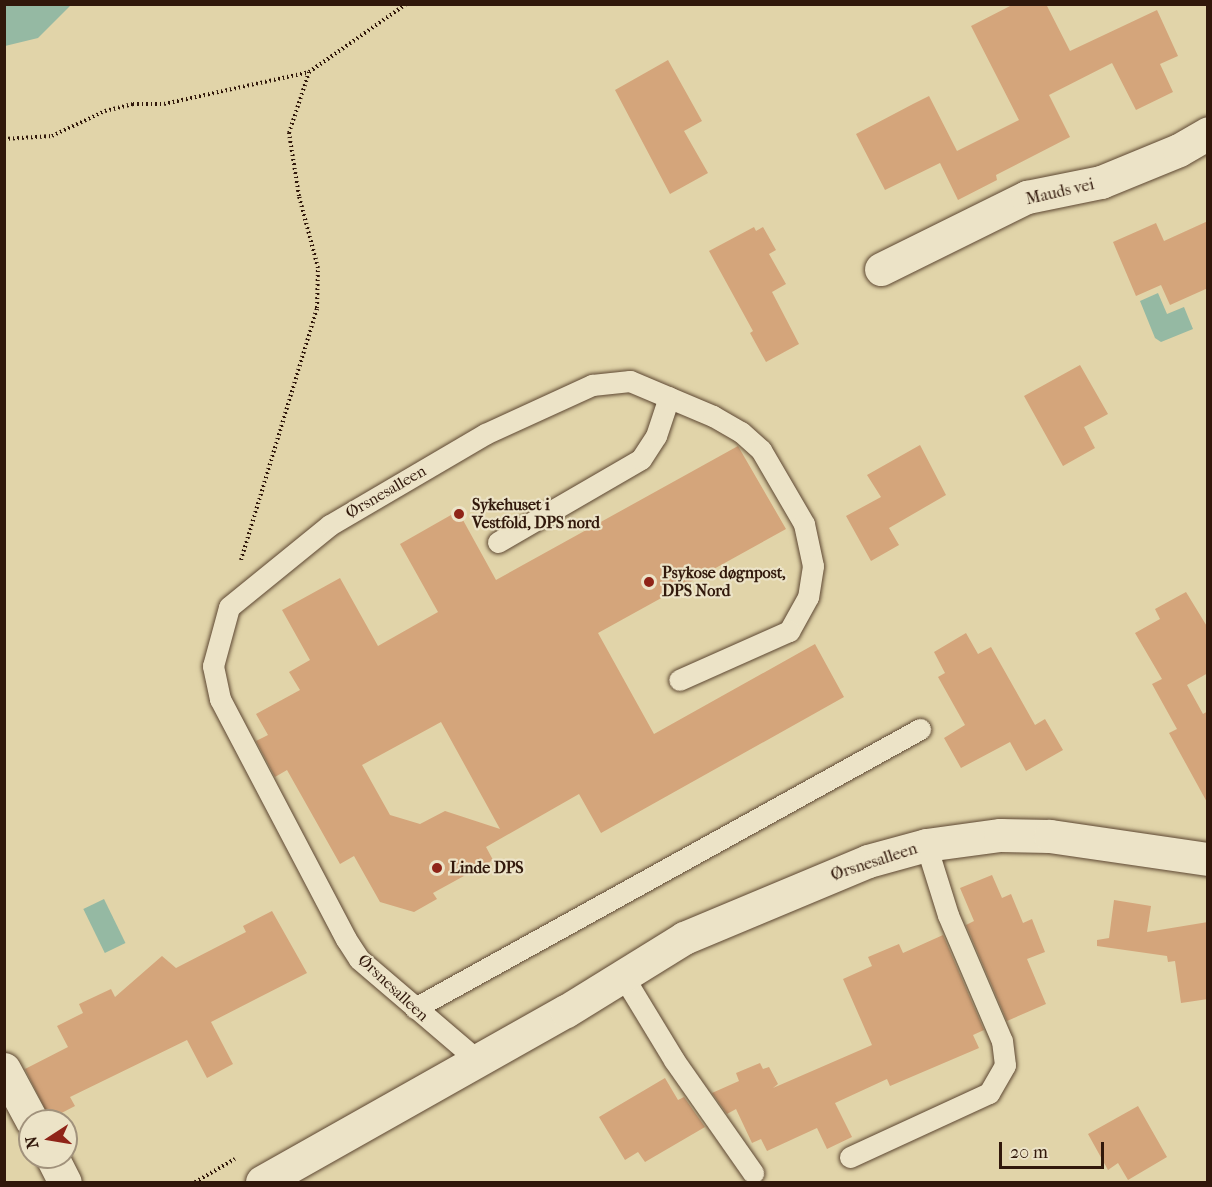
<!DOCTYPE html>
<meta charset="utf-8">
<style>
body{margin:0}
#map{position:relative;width:1212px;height:1187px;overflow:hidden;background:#e1d4a9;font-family:"IM FELL French Canon",serif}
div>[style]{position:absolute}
.water>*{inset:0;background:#95b9a3;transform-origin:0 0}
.building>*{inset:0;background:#d4a57b}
.path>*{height:4px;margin-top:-2px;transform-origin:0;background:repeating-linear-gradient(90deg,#31180b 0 1.5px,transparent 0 4.5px)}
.roads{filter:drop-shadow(0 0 2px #5d4732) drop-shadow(0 0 2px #5d4732)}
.lane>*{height:21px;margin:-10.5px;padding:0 10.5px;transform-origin:10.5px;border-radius:10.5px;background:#ece3c7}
.street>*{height:33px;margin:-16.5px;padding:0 16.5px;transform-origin:16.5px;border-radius:16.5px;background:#ece3c7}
.dots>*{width:16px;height:16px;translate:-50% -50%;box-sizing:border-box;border:3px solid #ece3c7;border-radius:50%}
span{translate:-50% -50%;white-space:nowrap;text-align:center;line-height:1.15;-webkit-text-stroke:4.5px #ece3c7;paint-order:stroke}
.street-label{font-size:16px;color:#31180b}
.poi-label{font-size:16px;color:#31180b;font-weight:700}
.left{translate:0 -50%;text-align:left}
.frame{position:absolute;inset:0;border:6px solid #31180b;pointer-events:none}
.north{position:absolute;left:18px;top:1109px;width:60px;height:60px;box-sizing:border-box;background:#ece3c7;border:2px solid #a1927c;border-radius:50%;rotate:258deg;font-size:16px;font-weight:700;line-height:24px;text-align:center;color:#31180b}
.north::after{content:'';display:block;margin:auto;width:21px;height:27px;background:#8f2418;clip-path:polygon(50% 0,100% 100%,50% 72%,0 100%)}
.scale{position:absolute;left:999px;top:1142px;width:105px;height:27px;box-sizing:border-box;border:3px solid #31180b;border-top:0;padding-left:8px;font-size:18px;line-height:21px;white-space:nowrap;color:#31180b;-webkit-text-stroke:4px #ece3c7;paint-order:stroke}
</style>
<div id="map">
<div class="water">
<i style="clip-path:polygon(4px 5px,5px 4px,71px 5px,38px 38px,5px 46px)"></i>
<i style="clip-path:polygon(1158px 293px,1167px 314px,1184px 307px,1193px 329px,1161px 342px,1155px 338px,1140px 301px)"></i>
<i style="left:104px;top:899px;width:49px;height:23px;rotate:64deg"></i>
</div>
<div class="building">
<i style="clip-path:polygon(1014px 4px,1046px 4px,1070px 51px,1157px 10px,1178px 56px,1160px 64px,1173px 92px,1136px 110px,1112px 63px,1049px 95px,1070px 137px,996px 175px,997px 180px,958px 200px,940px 163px,885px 190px,856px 134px,913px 104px,929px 96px,957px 151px,1019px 120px,971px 26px)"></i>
<i style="clip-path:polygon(668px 60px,702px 121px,684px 131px,708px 173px,670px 194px,615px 90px)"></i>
<i style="clip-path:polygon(1208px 221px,1208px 288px,1170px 305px,1161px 285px,1136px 296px,1113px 242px,1156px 223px,1164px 241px)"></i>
<i style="clip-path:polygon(754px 227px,756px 231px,763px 227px,776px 250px,769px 254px,786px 284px,772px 292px,799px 344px,766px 362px,750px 333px,753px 331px,709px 251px)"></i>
<i style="clip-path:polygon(1080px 365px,1108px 414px,1084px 427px,1095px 448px,1063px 466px,1024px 396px)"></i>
<i style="clip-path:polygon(920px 445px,946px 495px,889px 528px,899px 545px,871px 561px,846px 516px,881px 497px,867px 475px)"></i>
<i style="clip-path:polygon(evenodd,738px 446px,786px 529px,598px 633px,654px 734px,815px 644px,844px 697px,601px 833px,579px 794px,486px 847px,493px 860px,433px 893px,437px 899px,414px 912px,380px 902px,354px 856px,340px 864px,287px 770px,275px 777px,256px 741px,268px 735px,256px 714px,300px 690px,289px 672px,310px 660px,282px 610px,340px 578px,378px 646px,438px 612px,400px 544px,458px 511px,496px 580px,738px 446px,441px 722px,500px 829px,445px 811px,420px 824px,390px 815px,362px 765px,441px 722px)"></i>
<i style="clip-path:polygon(1186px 592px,1208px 628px,1208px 673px,1187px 685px,1203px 714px,1208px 711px,1208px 804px,1169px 733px,1177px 729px,1152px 684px,1162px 679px,1135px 633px,1160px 619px,1155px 609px)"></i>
<i style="clip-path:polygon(966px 633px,978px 654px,991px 647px,1035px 725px,1045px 719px,1063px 750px,1026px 771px,1010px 742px,961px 768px,944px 738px,965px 725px,938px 677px,945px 673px,934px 652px)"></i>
<i style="clip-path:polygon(992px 875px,1002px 898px,1011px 894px,1023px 923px,1032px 919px,1045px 952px,1027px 959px,1046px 1004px,1007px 1021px,966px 925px,974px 921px,960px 888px)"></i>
<i style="clip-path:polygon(1114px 900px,1151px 906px,1147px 932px,1208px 922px,1208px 999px,1181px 1003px,1175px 961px,1168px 962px,1167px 956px,1097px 946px,1097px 940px,1109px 938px)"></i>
<i style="clip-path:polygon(272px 911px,307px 973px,211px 1022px,233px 1064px,207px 1078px,187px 1040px,70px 1097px,75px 1106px,50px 1119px,25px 1069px,68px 1047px,57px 1026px,83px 1013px,79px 1004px,111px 989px,115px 997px,162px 956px,176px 968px,246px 932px,243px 926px)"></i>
<i style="clip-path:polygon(943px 935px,984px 1030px,973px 1035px,979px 1048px,890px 1086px,887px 1079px,835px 1103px,852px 1137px,827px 1149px,817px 1128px,767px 1151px,761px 1139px,752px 1143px,736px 1109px,727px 1114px,712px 1093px,739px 1081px,736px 1073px,760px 1063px,763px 1069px,769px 1067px,778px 1084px,773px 1088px,872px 1045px,843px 979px,872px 966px,868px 957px,899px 944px,903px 953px)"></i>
<i style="clip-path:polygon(665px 1078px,678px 1100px,684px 1097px,705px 1127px,645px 1162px,638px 1152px,625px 1160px,599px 1117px)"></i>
<i style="clip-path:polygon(1138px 1106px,1167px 1157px,1128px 1180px,1118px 1163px,1108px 1170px,1088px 1134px)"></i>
</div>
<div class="path">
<i style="left:4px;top:139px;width:48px;rotate:-3.6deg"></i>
<i style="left:52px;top:136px;width:59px;rotate:-25.3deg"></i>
<i style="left:105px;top:111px;width:29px;rotate:-14deg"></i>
<i style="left:133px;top:104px;width:31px"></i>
<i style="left:164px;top:104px;width:148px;rotate:-12.4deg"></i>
<i style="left:241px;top:560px;width:263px;rotate:-73.2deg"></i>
<i style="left:317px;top:308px;width:40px;rotate:-88.6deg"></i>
<i style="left:318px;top:268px;width:74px;rotate:-104.8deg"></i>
<i style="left:299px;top:196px;width:64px;rotate:-99deg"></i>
<i style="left:289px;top:133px;width:64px;rotate:-71.8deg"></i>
<i style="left:309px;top:72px;width:118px;rotate:-35deg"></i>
<i style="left:195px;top:1182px;width:46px;rotate:-29.9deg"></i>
</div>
<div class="roads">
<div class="lane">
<i style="left:498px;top:542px;width:165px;rotate:-30.1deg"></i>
<i style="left:641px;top:459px;width:27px;rotate:-57deg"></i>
<i style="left:656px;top:436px;width:41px;rotate:-71.6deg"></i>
<i style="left:623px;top:976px;width:98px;rotate:58.7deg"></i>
<i style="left:674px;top:1060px;width:138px;rotate:55deg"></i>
<i style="left:415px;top:1008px;width:577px;rotate:-28.92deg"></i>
<i style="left:476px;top:1059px;width:154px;rotate:-139.5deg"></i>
<i style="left:359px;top:959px;width:24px;rotate:-123deg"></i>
<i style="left:346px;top:939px;width:271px;rotate:-117.7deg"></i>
<i style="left:220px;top:699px;width:34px;rotate:-102deg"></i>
<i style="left:213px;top:666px;width:61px;rotate:-74.8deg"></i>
<i style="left:229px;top:607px;width:130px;rotate:-39.1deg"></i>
<i style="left:330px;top:525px;width:180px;rotate:-30.4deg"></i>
<i style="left:485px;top:434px;width:118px;rotate:-24.6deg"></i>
<i style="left:592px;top:385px;width:38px;rotate:-6deg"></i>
<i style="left:630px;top:381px;width:90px;rotate:22.9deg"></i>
<i style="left:713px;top:416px;width:32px;rotate:30deg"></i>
<i style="left:741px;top:432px;width:27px;rotate:42deg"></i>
<i style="left:761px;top:450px;width:86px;rotate:59.8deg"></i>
<i style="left:804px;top:524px;width:43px;rotate:77.9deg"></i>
<i style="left:813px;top:566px;width:31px;rotate:99deg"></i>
<i style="left:808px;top:597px;width:39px;rotate:119deg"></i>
<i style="left:789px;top:631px;width:120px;rotate:156deg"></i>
<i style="left:850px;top:1157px;width:153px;rotate:-24.7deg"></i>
<i style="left:989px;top:1093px;width:32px;rotate:-60deg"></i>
<i style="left:1005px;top:1065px;width:24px;rotate:-97deg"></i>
<i style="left:1002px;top:1041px;width:137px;rotate:-113.2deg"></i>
<i style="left:948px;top:915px;width:73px;rotate:-107.4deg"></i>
</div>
<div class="street">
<i style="left:881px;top:269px;width:163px;rotate:-26.3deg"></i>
<i style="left:1027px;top:197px;width:76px;rotate:-11.5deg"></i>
<i style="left:1101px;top:182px;width:84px;rotate:-22.3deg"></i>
<i style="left:1179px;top:150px;width:34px;rotate:-30deg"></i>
<i style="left:4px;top:1069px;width:59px;rotate:61.7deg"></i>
<i style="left:52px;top:1157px;width:28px;rotate:63deg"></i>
<i style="left:262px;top:1182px;width:349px;rotate:-29.4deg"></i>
<i style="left:566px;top:1011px;width:139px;rotate:-31.7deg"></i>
<i style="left:684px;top:938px;width:199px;rotate:-22.7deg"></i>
<i style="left:868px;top:861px;width:60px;rotate:-15.4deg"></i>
<i style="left:926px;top:845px;width:75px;rotate:-7.7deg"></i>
<i style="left:1000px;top:835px;width:50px;rotate:1.1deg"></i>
<i style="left:1050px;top:836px;width:160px;rotate:8.3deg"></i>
</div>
</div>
<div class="dots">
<i style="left:459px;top:514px;background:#8f2418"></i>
<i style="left:649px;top:582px;background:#8f2418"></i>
<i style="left:437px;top:868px;background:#8f2418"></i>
</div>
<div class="street-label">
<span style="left:1060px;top:192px;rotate:-13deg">Mauds vei</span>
<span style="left:386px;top:492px;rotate:-30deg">Ørsnesalleen</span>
<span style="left:874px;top:862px;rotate:-18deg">Ørsnesalleen</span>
<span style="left:393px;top:988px;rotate:43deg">Ørsnesalleen</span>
</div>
<div class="poi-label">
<span class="left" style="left:472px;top:514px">Sykehuset i<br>Vestfold, DPS nord</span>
<span class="left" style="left:662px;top:582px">Psykose døgnpost,<br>DPS Nord</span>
<span class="left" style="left:450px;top:868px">Linde DPS</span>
</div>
<div class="frame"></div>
<div class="north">N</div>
<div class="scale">20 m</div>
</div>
